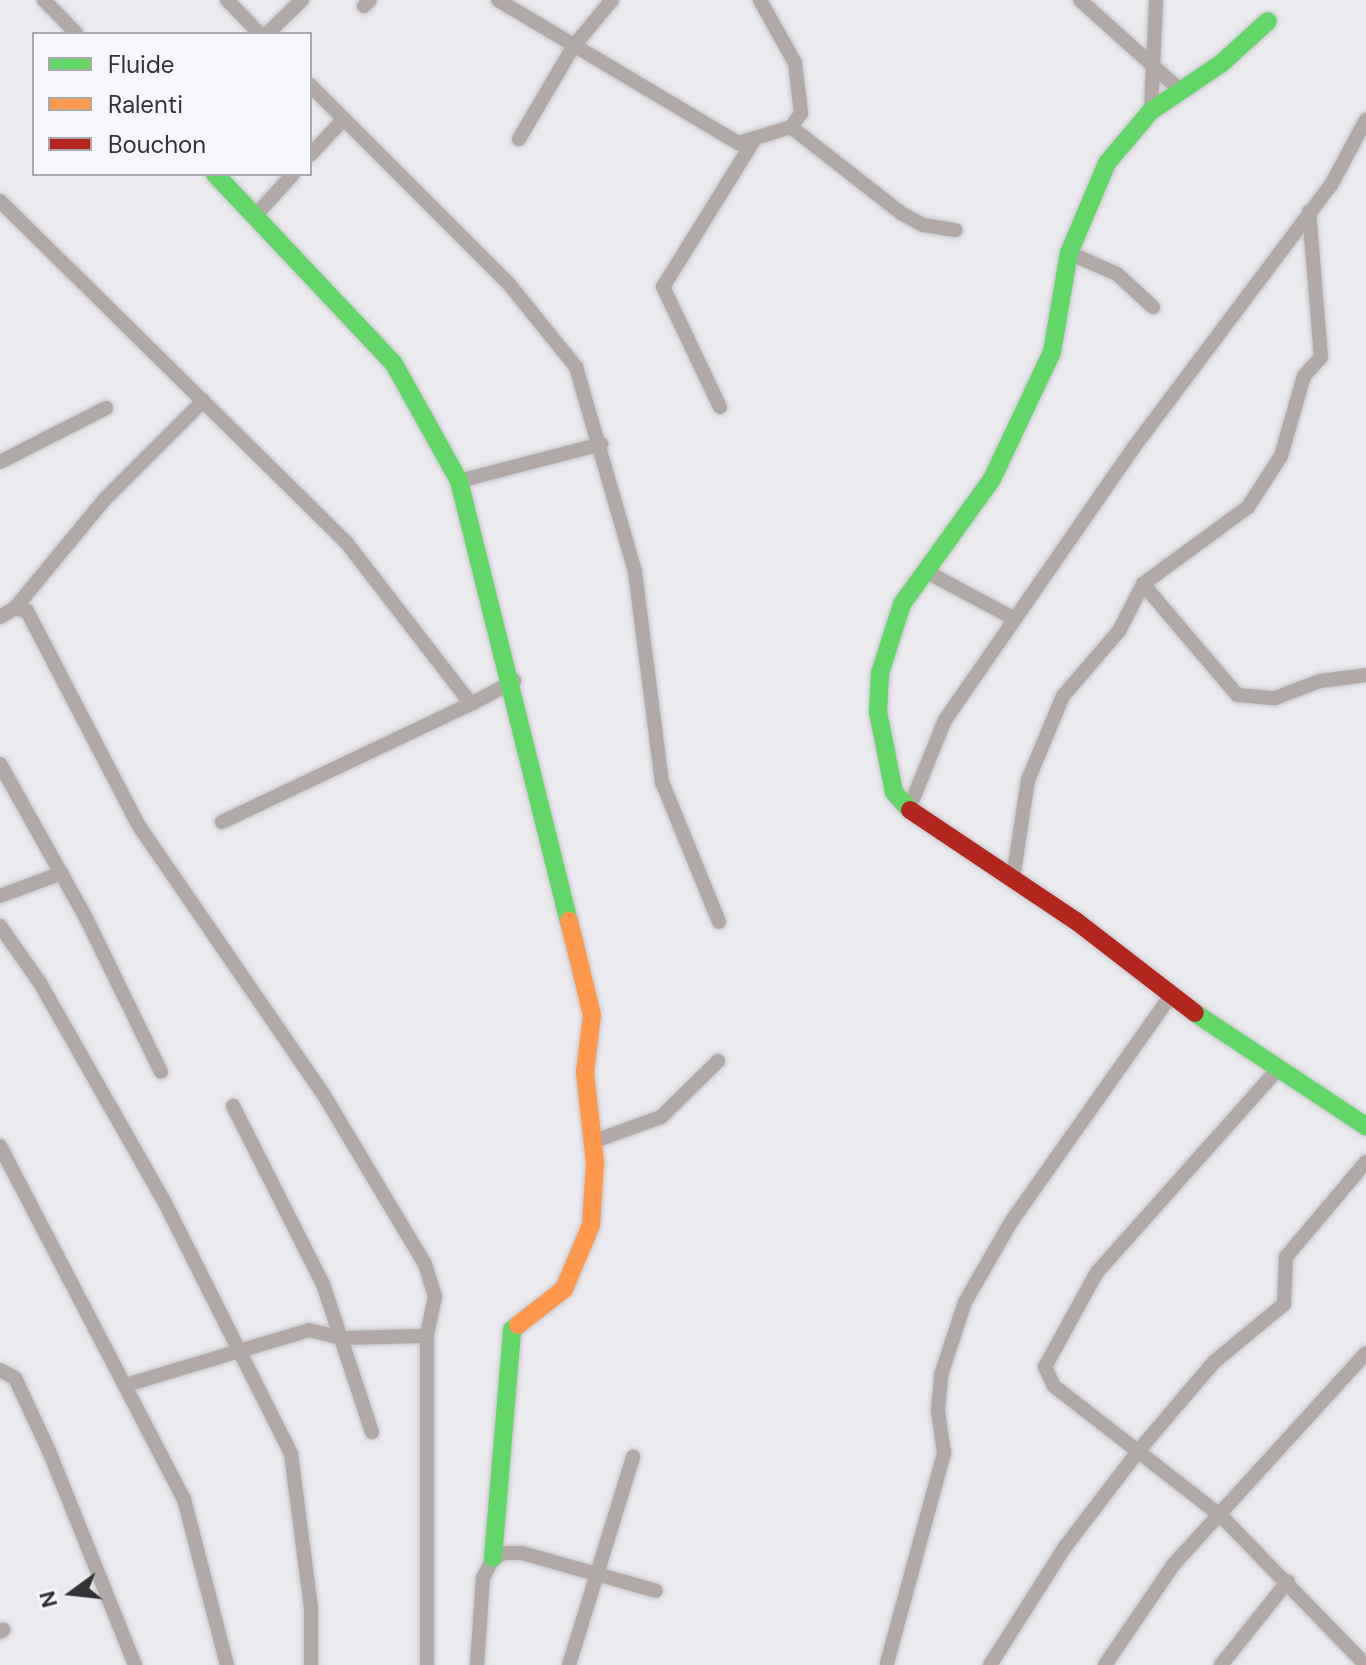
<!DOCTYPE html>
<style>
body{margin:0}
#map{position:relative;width:1366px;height:1665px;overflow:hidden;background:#eaeaef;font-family:"DM Sans",sans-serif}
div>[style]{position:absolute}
.roads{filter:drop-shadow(0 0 2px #c6c6c9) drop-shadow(0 0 2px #c6c6c9)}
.street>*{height:14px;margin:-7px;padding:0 7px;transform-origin:7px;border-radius:7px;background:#b1a9a8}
.fast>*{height:18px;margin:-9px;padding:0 9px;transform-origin:9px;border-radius:9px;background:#63d668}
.slow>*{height:18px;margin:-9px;padding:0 9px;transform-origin:9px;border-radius:9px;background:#ff974d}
.jam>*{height:18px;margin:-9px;padding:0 9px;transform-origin:9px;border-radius:9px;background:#b3261e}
span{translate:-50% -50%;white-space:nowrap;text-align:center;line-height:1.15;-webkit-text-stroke:7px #f6f6fd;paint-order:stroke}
.legend{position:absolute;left:32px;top:32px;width:280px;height:144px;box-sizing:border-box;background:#f6f6fd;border:2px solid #a8a8ad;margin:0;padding:10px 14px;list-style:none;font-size:24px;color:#323235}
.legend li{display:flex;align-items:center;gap:16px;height:40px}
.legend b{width:40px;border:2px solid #a8a8ad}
.north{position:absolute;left:32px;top:1553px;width:80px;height:80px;-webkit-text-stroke:6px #f6f6fd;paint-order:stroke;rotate:255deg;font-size:22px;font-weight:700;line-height:32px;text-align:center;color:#323235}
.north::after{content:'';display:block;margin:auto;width:28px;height:36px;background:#323235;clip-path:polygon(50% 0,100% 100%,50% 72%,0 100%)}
</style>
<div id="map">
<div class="roads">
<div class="street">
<i style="left:44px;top:0;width:47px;rotate:45.9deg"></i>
<i style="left:227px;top:0;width:47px;rotate:45.9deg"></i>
<i style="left:498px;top:0;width:279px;rotate:30.8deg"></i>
<i style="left:738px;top:143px;width:55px;rotate:-16.8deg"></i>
<i style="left:791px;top:127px;width:17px;rotate:-54deg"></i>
<i style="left:801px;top:113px;width:50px;rotate:-96.8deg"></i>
<i style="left:795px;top:63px;width:72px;rotate:-119.1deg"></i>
<i style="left:1080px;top:0;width:135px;rotate:42deg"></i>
<i style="left:364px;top:6px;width:8px;rotate:-45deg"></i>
<i style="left:267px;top:34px;width:49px;rotate:-44.2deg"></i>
<i style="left:310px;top:85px;width:281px;rotate:45deg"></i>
<i style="left:509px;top:284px;width:107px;rotate:51.1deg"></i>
<i style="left:576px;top:367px;width:213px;rotate:73.9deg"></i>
<i style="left:635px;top:572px;width:212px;rotate:82.7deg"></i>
<i style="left:662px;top:782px;width:151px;rotate:67.8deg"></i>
<i style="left:1151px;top:111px;width:111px;rotate:-87.4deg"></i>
<i style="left:791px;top:127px;width:140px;rotate:38deg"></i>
<i style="left:901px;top:213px;width:25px;rotate:29deg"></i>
<i style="left:923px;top:225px;width:33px;rotate:9deg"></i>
<i style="left:519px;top:139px;width:107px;rotate:-59.6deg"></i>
<i style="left:573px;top:47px;width:61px;rotate:-50.3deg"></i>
<i style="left:310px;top:155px;width:48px;rotate:-46.7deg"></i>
<i style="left:0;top:201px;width:486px;rotate:44.6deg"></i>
<i style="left:346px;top:542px;width:205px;rotate:52.3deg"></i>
<i style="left:471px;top:704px;width:49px;rotate:-28.1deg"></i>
<i style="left:256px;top:215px;width:55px;rotate:-47.9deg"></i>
<i style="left:1069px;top:253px;width:52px;rotate:23.6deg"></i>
<i style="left:1117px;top:274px;width:49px;rotate:42.5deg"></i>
<i style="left:720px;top:407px;width:133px;rotate:-115.4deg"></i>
<i style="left:663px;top:287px;width:171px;rotate:-58.2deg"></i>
<i style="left:0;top:462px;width:119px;rotate:-27deg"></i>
<i style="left:459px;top:481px;width:147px;rotate:-14.6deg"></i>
<i style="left:925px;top:571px;width:100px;rotate:28.1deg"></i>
<i style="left:1143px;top:584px;width:145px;rotate:49.7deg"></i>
<i style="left:1237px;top:695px;width:38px;rotate:5deg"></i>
<i style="left:1275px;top:698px;width:48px;rotate:-20.7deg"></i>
<i style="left:1320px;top:681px;width:46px;rotate:-7.4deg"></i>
<i style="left:15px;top:608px;width:141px;rotate:-50.5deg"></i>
<i style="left:105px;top:499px;width:139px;rotate:-45deg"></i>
<i style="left:0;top:617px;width:17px;rotate:-31deg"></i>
<i style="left:15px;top:608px;width:12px;rotate:14deg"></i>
<i style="left:27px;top:611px;width:242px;rotate:62.5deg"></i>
<i style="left:139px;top:826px;width:323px;rotate:55.5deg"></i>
<i style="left:322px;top:1092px;width:200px;rotate:59.1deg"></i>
<i style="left:425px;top:1264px;width:34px;rotate:73deg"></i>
<i style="left:435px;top:1297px;width:40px;rotate:102deg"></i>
<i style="left:427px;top:1336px;width:329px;rotate:90deg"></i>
<i style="left:0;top:764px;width:176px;rotate:60.8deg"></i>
<i style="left:86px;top:918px;width:171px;rotate:64deg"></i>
<i style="left:909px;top:809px;width:96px;rotate:-68deg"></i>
<i style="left:945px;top:720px;width:332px;rotate:-55.3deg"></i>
<i style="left:1134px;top:447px;width:328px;rotate:-53.1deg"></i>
<i style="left:1331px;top:185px;width:74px;rotate:-61.7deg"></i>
<i style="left:222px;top:822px;width:276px;rotate:-25.4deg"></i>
<i style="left:1013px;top:878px;width:99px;rotate:-81.3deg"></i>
<i style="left:1028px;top:780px;width:91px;rotate:-67.4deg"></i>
<i style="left:1063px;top:696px;width:86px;rotate:-49.3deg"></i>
<i style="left:1119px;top:631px;width:53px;rotate:-62.9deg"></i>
<i style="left:1143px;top:584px;width:130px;rotate:-36.3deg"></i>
<i style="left:1248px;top:507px;width:61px;rotate:-57.1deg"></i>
<i style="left:1281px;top:456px;width:83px;rotate:-74deg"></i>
<i style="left:1304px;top:376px;width:25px;rotate:-48deg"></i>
<i style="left:1321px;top:357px;width:146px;rotate:-94.7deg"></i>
<i style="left:0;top:896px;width:66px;rotate:-20.4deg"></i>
<i style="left:0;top:926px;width:70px;rotate:54.9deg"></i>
<i style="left:40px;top:983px;width:251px;rotate:60.4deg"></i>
<i style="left:164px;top:1201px;width:283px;rotate:63.3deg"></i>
<i style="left:291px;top:1454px;width:154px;rotate:82.6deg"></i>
<i style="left:311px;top:1607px;width:58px;rotate:90deg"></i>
<i style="left:1279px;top:1068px;width:273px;rotate:131.7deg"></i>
<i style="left:1097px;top:1272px;width:108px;rotate:118.7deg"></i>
<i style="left:1045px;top:1367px;width:21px;rotate:65deg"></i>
<i style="left:1054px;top:1386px;width:212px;rotate:37.9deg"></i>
<i style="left:1221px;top:1516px;width:208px;rotate:45.8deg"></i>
<i style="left:233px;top:1106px;width:199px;rotate:63.2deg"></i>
<i style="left:323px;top:1284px;width:156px;rotate:71.7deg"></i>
<i style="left:592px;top:1142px;width:73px;rotate:-19.9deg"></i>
<i style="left:661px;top:1117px;width:80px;rotate:-44.5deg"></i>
<i style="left:0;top:1146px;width:398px;rotate:62.5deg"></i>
<i style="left:184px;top:1499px;width:171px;rotate:75.5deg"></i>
<i style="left:0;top:1370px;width:17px;rotate:28deg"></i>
<i style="left:15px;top:1378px;width:81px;rotate:65deg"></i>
<i style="left:49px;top:1451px;width:231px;rotate:68.1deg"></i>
<i style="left:126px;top:1385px;width:191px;rotate:-16.7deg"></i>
<i style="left:309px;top:1330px;width:32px;rotate:14deg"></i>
<i style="left:340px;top:1338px;width:87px;rotate:-1.3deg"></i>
<i style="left:0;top:1632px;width:4px;rotate:-34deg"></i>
<i style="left:887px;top:1663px;width:218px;rotate:-74.8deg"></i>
<i style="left:944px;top:1453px;width:42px;rotate:-98.1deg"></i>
<i style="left:938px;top:1411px;width:36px;rotate:-85deg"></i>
<i style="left:941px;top:1375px;width:77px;rotate:-71.8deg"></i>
<i style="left:965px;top:1302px;width:92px;rotate:-60.1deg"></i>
<i style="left:1011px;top:1222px;width:276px;rotate:-54.8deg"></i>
<i style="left:477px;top:1665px;width:87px;rotate:-86.1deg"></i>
<i style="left:483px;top:1578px;width:22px;rotate:-63deg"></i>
<i style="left:493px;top:1558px;width:13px;rotate:-23deg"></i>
<i style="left:505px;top:1553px;width:17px"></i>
<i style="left:522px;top:1553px;width:139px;rotate:15.8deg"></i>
<i style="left:569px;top:1665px;width:218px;rotate:-72.9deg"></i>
<i style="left:990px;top:1665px;width:140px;rotate:-57.6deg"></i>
<i style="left:1065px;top:1547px;width:123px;rotate:-52.6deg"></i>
<i style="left:1140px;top:1449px;width:114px;rotate:-49.6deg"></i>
<i style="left:1214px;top:1362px;width:91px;rotate:-39.6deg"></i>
<i style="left:1284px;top:1304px;width:47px;rotate:-87.6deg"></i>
<i style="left:1286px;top:1257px;width:124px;rotate:-49.9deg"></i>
<i style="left:1105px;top:1665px;width:122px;rotate:-55.7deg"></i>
<i style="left:1174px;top:1564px;width:285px;rotate:-47.7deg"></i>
<i style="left:1221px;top:1665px;width:107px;rotate:-51.4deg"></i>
</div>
<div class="fast">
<i style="left:215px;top:174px;width:261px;rotate:46.7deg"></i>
<i style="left:394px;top:364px;width:134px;rotate:60.9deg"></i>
<i style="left:459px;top:481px;width:454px;rotate:76deg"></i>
<i style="left:910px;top:810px;width:24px;rotate:-132deg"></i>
<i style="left:894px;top:792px;width:82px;rotate:-101.3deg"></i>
<i style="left:878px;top:712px;width:39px;rotate:-87deg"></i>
<i style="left:880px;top:673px;width:72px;rotate:-72.3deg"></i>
<i style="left:902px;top:604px;width:154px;rotate:-54.2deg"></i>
<i style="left:992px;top:479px;width:140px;rotate:-64.7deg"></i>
<i style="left:1052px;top:352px;width:100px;rotate:-80.3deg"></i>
<i style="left:1069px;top:253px;width:98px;rotate:-67.1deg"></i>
<i style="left:1107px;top:163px;width:68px;rotate:-49.8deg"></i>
<i style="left:1151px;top:111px;width:86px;rotate:-34.1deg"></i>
<i style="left:1222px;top:63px;width:62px;rotate:-42.4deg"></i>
<i style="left:1195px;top:1013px;width:205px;rotate:33.5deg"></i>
<i style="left:493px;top:1558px;width:229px;rotate:-85.2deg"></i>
<i style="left:512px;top:1330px;width:8px;rotate:-40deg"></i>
</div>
<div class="slow">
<i style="left:518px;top:1325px;width:58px;rotate:-38deg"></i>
<i style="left:564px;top:1289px;width:69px;rotate:-67.1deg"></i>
<i style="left:591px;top:1225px;width:62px;rotate:-86.3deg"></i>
<i style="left:595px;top:1163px;width:92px;rotate:-96.3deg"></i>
<i style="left:585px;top:1072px;width:57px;rotate:-83deg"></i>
<i style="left:592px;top:1015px;width:97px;rotate:-103.7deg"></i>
</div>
<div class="jam">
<i style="left:910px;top:810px;width:200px;rotate:33.8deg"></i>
<i style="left:1076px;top:921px;width:150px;rotate:37.7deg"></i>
</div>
</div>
<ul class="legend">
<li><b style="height:10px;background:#63d668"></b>Fluide</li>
<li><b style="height:10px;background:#ff974d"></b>Ralenti</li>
<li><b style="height:10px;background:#b3261e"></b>Bouchon</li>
</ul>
<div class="north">N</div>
</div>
